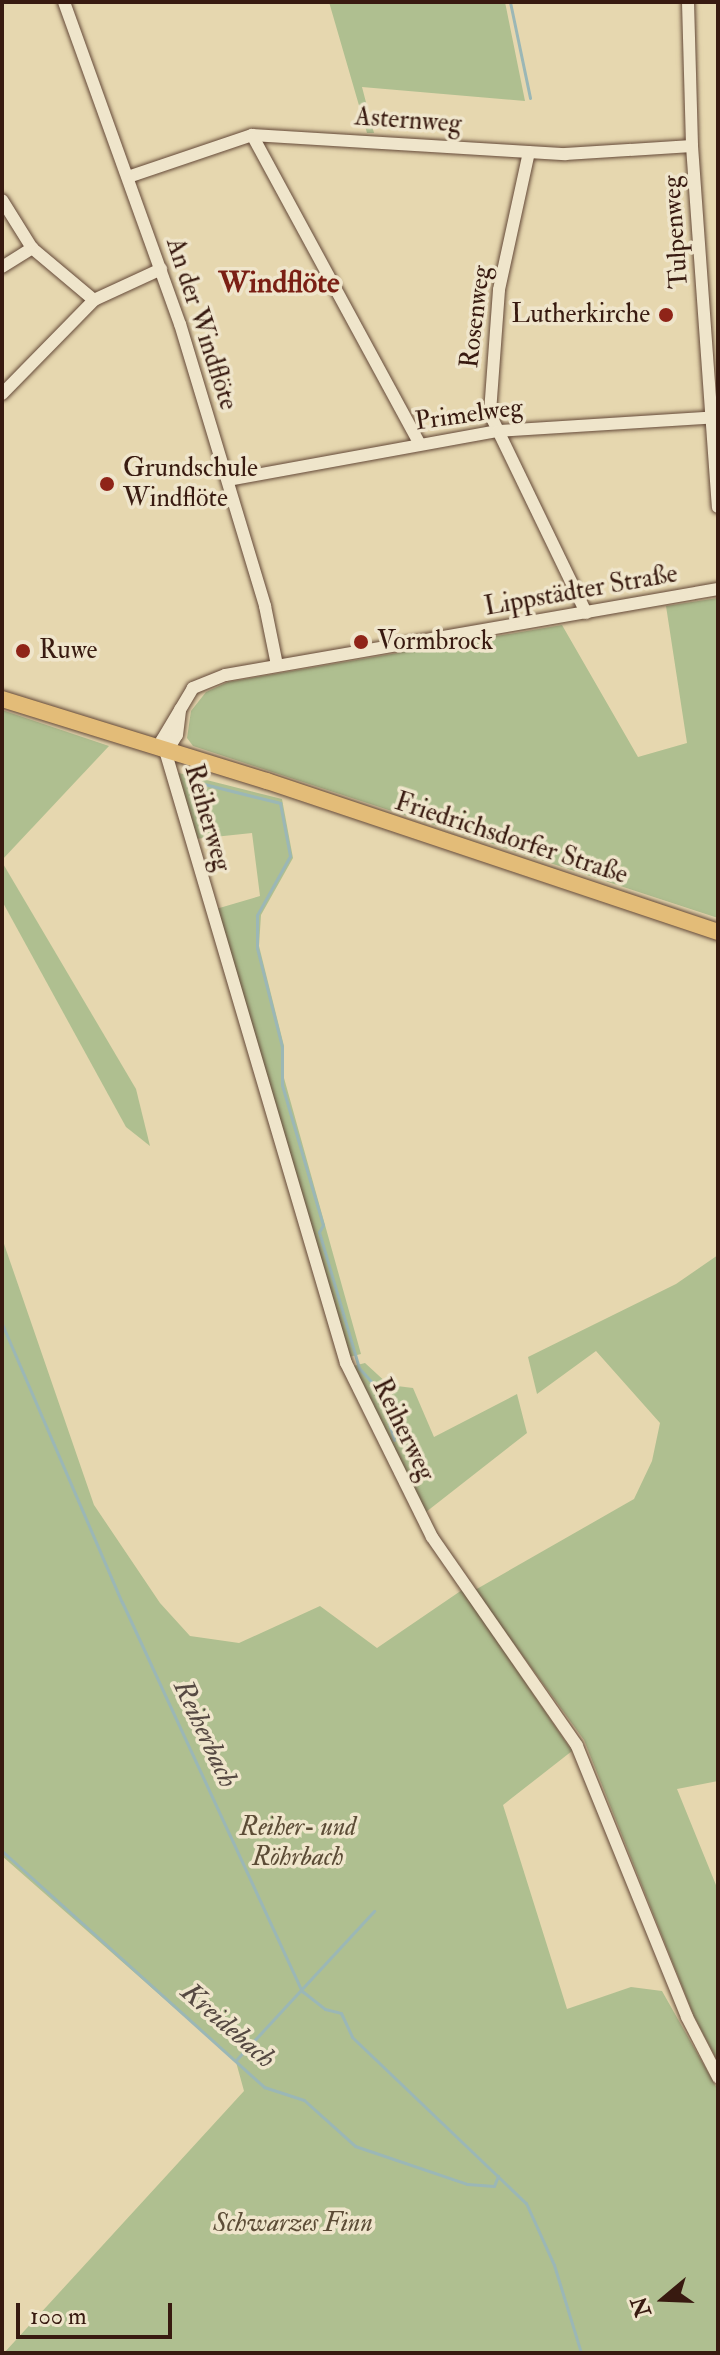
<!DOCTYPE html>
<meta charset="utf-8">
<style>
body{margin:0}
#map{position:relative;width:720px;height:2355px;overflow:hidden;background:#e6d7af;font-family:"IM FELL Double Pica",serif}
div>[style]{position:absolute}
.green>*{inset:0;background:#afbf90}
.stream>*{height:3px;margin:-1.5px;padding:0 1.5px;transform-origin:1.5px;border-radius:1.5px;background:#9bb7b6}
.roads{filter:drop-shadow(0 0 2px #644938) drop-shadow(0 0 2px #644938)}
.minor>*{height:12px;margin:-6px;padding:0 6px;transform-origin:6px;border-radius:6px;background:#efe5cb}
.major>*{height:16px;margin:-8px;padding:0 8px;transform-origin:8px;border-radius:8px;background:#e3bc78}
.dots>*{width:22px;height:22px;translate:-50% -50%;box-sizing:border-box;border:4px solid #efe5cb;border-radius:50%}
span{translate:-50% -50%;white-space:nowrap;text-align:center;line-height:1.15;-webkit-text-stroke:7px #efe5cb;paint-order:stroke}
.street-label{font-size:26px;color:#381a10}
.poi-label{font-size:26px;color:#381a10}
.right{translate:-100% -50%;text-align:right}
.left{translate:0 -50%;text-align:left}
.park-label{font-size:26px;color:#5c4c36;font-style:italic}
.water-label{font-size:28px;color:#564942;font-style:italic}
.quarter-label{font-size:30px;color:#7a1f14;font-weight:700}
.frame{position:absolute;inset:0;border:4px solid #381a10;pointer-events:none}
.north{position:absolute;left:624px;top:2259px;width:80px;height:80px;-webkit-text-stroke:6px #efe5cb;paint-order:stroke;rotate:251deg;font-size:22px;font-weight:700;line-height:32px;text-align:center;color:#381a10}
.north::after{content:'';display:block;margin:auto;width:28px;height:36px;background:#381a10;clip-path:polygon(50% 0,100% 100%,50% 72%,0 100%)}
.scale{position:absolute;left:16px;top:2303px;width:156px;height:36px;box-sizing:border-box;border:4px solid #381a10;border-top:0;padding-left:10px;font-size:24px;line-height:28px;white-space:nowrap;color:#381a10;-webkit-text-stroke:6px #efe5cb;paint-order:stroke}
</style>
<div id="map">
<div class="green">
<i style="clip-path:polygon(329px 2px,505px 2px,525px 101px,362px 87px,374px 133px,367px 133px)"></i>
<i style="clip-path:polygon(718px 598px,718px 918px,193px 746px,187px 738px,191px 711px,206px 692px,228px 682px,562px 625px,638px 757px,687px 743px,666px 606px)"></i>
<i style="clip-path:polygon(2px 710px,109px 746px,2px 860px)"></i>
<i style="clip-path:polygon(175px 772px,282px 799px,293px 858px,261px 915px,259px 946px,284px 1046px,284px 1078px,361px 1354px,349px 1357px,216px 909px,260px 896px,252px 833px,195px 839px)"></i>
<i style="clip-path:polygon(2px 862px,136px 1089px,150px 1146px,126px 1127px,2px 901px)"></i>
<i style="clip-path:polygon(2px 1238px,94px 1505px,160px 1603px,190px 1636px,239px 1643px,320px 1606px,377px 1648px,462px 1590px,572px 1751px,503px 1805px,567px 2009px,631px 1987px,662px 1991px,718px 2090px,718px 2353px,4px 2353px,244px 2091px,236px 2062px,2px 1856px)"></i>
<i style="clip-path:polygon(718px 1255px,718px 1781px,677px 1789px,718px 1890px,718px 2062px,694px 2016px,584px 1740px,475px 1590px,634px 1499px,652px 1461px,660px 1423px,596px 1351px,537px 1394px,528px 1357px,676px 1284px)"></i>
<i style="clip-path:polygon(365px 1363px,389px 1385px,413px 1388px,434px 1437px,517px 1394px,527px 1433px,426px 1512px,353px 1366px)"></i>
</div>
<div class="stream">
<i style="left:510px;top:2px;width:98px;rotate:78.2deg"></i>
<i style="left:196px;top:782px;width:87px;rotate:14deg"></i>
<i style="left:280px;top:803px;width:54px;rotate:79.3deg"></i>
<i style="left:290px;top:856px;width:68px;rotate:119.2deg"></i>
<i style="left:257px;top:915px;width:33px;rotate:90deg"></i>
<i style="left:257px;top:948px;width:102px;rotate:75.8deg"></i>
<i style="left:282px;top:1047px;width:38px;rotate:90deg"></i>
<i style="left:282px;top:1085px;width:146px;rotate:73.7deg"></i>
<i style="left:323px;top:1225px;width:8px;rotate:120deg"></i>
<i style="left:319px;top:1232px;width:142px;rotate:73.6deg"></i>
<i style="left:359px;top:1368px;width:31px;rotate:48deg"></i>
<i style="left:380px;top:1391px;width:51px;rotate:74.1deg"></i>
<i style="left:717px;top:901px;width:1px;rotate:45deg"></i>
<i style="left:2px;top:1324px;width:303px;rotate:66.7deg"></i>
<i style="left:122px;top:1602px;width:429px;rotate:65.2deg"></i>
<i style="left:302px;top:1991px;width:29px;rotate:38deg"></i>
<i style="left:325px;top:2009px;width:16px;rotate:14deg"></i>
<i style="left:341px;top:2013px;width:26px;rotate:65deg"></i>
<i style="left:352px;top:2037px;width:240px;rotate:43.7deg"></i>
<i style="left:526px;top:2203px;width:68px;rotate:65.7deg"></i>
<i style="left:554px;top:2265px;width:92px;rotate:72.9deg"></i>
<i style="left:2px;top:1851px;width:353px;rotate:42deg"></i>
<i style="left:264px;top:2087px;width:42px;rotate:18deg"></i>
<i style="left:304px;top:2100px;width:69px;rotate:42deg"></i>
<i style="left:355px;top:2146px;width:118px;rotate:18.7deg"></i>
<i style="left:467px;top:2184px;width:27px;rotate:4deg"></i>
<i style="left:494px;top:2186px;width:11px;rotate:-68deg"></i>
<i style="left:237px;top:2059px;width:202px;rotate:-47.2deg"></i>
</div>
<div class="roads">
<div class="minor">
<i style="left:64px;top:2px;width:342px;rotate:70.2deg"></i>
<i style="left:180px;top:324px;width:295px;rotate:73.2deg"></i>
<i style="left:265px;top:606px;width:60px;rotate:78.5deg"></i>
<i style="left:688px;top:2px;width:144px;rotate:88.4deg"></i>
<i style="left:692px;top:146px;width:362px;rotate:85.9deg"></i>
<i style="left:252px;top:135px;width:350px;rotate:61.5deg"></i>
<i style="left:529px;top:152px;width:141px;rotate:102.3deg"></i>
<i style="left:499px;top:290px;width:124px;rotate:94.2deg"></i>
<i style="left:490px;top:414px;width:221px;rotate:64.2deg"></i>
<i style="left:128px;top:177px;width:131px;rotate:-18.7deg"></i>
<i style="left:252px;top:135px;width:314px;rotate:3.5deg"></i>
<i style="left:565px;top:154px;width:127px;rotate:-3.6deg"></i>
<i style="left:2px;top:200px;width:57px;rotate:58deg"></i>
<i style="left:32px;top:248px;width:81px;rotate:40deg"></i>
<i style="left:2px;top:267px;width:36px;rotate:-32deg"></i>
<i style="left:2px;top:394px;width:132px;rotate:-45.6deg"></i>
<i style="left:94px;top:300px;width:74px;rotate:-24.8deg"></i>
<i style="left:228px;top:480px;width:274px;rotate:-10.3deg"></i>
<i style="left:498px;top:431px;width:220px;rotate:-3.6deg"></i>
<i style="left:718px;top:589px;width:500px;rotate:170.1deg"></i>
<i style="left:225px;top:675px;width:35px;rotate:158deg"></i>
<i style="left:193px;top:688px;width:61px;rotate:120.8deg"></i>
<i style="left:162px;top:740px;width:650px;rotate:73.55deg"></i>
<i style="left:346px;top:1363px;width:194px;rotate:63.7deg"></i>
<i style="left:432px;top:1537px;width:254px;rotate:55.2deg"></i>
<i style="left:577px;top:1746px;width:292px;rotate:67.9deg"></i>
<i style="left:687px;top:2017px;width:68px;rotate:62.7deg"></i>
<i style="left:166px;top:753px;width:21px;rotate:-59deg"></i>
<i style="left:177px;top:735px;width:26px;rotate:-83deg"></i>
</div>
<div class="major">
<i style="left:2px;top:699px;width:277px;rotate:17.2deg"></i>
<i style="left:267px;top:781px;width:476px;rotate:18.5deg"></i>
</div>
</div>
<div class="dots">
<i style="left:666px;top:315px;background:#8f2418"></i>
<i style="left:107px;top:484px;background:#8f2418"></i>
<i style="left:361px;top:642px;background:#8f2418"></i>
<i style="left:23px;top:651px;background:#8f2418"></i>
</div>
<div class="street-label">
<span style="left:408px;top:121px;rotate:4deg">Asternweg</span>
<span style="left:676px;top:232px;rotate:-94deg">Tulpenweg</span>
<span style="left:476px;top:317px;rotate:-83deg">Rosenweg</span>
<span style="left:201px;top:324px;rotate:72deg">An der Windflöte</span>
<span style="left:469px;top:415px;rotate:-8deg">Primelweg</span>
<span style="left:581px;top:591px;rotate:-10deg">Lippstädter Straße</span>
<span style="left:207px;top:818px;rotate:74deg">Reiherweg</span>
<span style="left:511px;top:839px;rotate:18deg">Friedrichsdorfer Straße</span>
<span style="left:403px;top:1430px;rotate:64deg">Reiherweg</span>
</div>
<div class="poi-label">
<span class="right" style="left:650px;top:315px">Lutherkirche</span>
<span class="left" style="left:123px;top:484px">Grundschule<br>Windflöte</span>
<span class="left" style="left:377px;top:642px">Vormbrock</span>
<span class="left" style="left:39px;top:651px">Ruwe</span>
</div>
<div class="park-label">
<span style="left:298px;top:1843px">Reiher- und<br>Röhrbach</span>
<span style="left:293px;top:2224px">Schwarzes Finn</span>
</div>
<div class="water-label">
<span style="left:205px;top:1734px;rotate:65deg">Reiherbach</span>
<span style="left:228px;top:2026px;rotate:41deg">Kreidebach</span>
</div>
<div class="quarter-label">
<span style="left:279px;top:283px">Windflöte</span>
</div>
<div class="frame"></div>
<div class="north">N</div>
<div class="scale">100 m</div>
</div>
